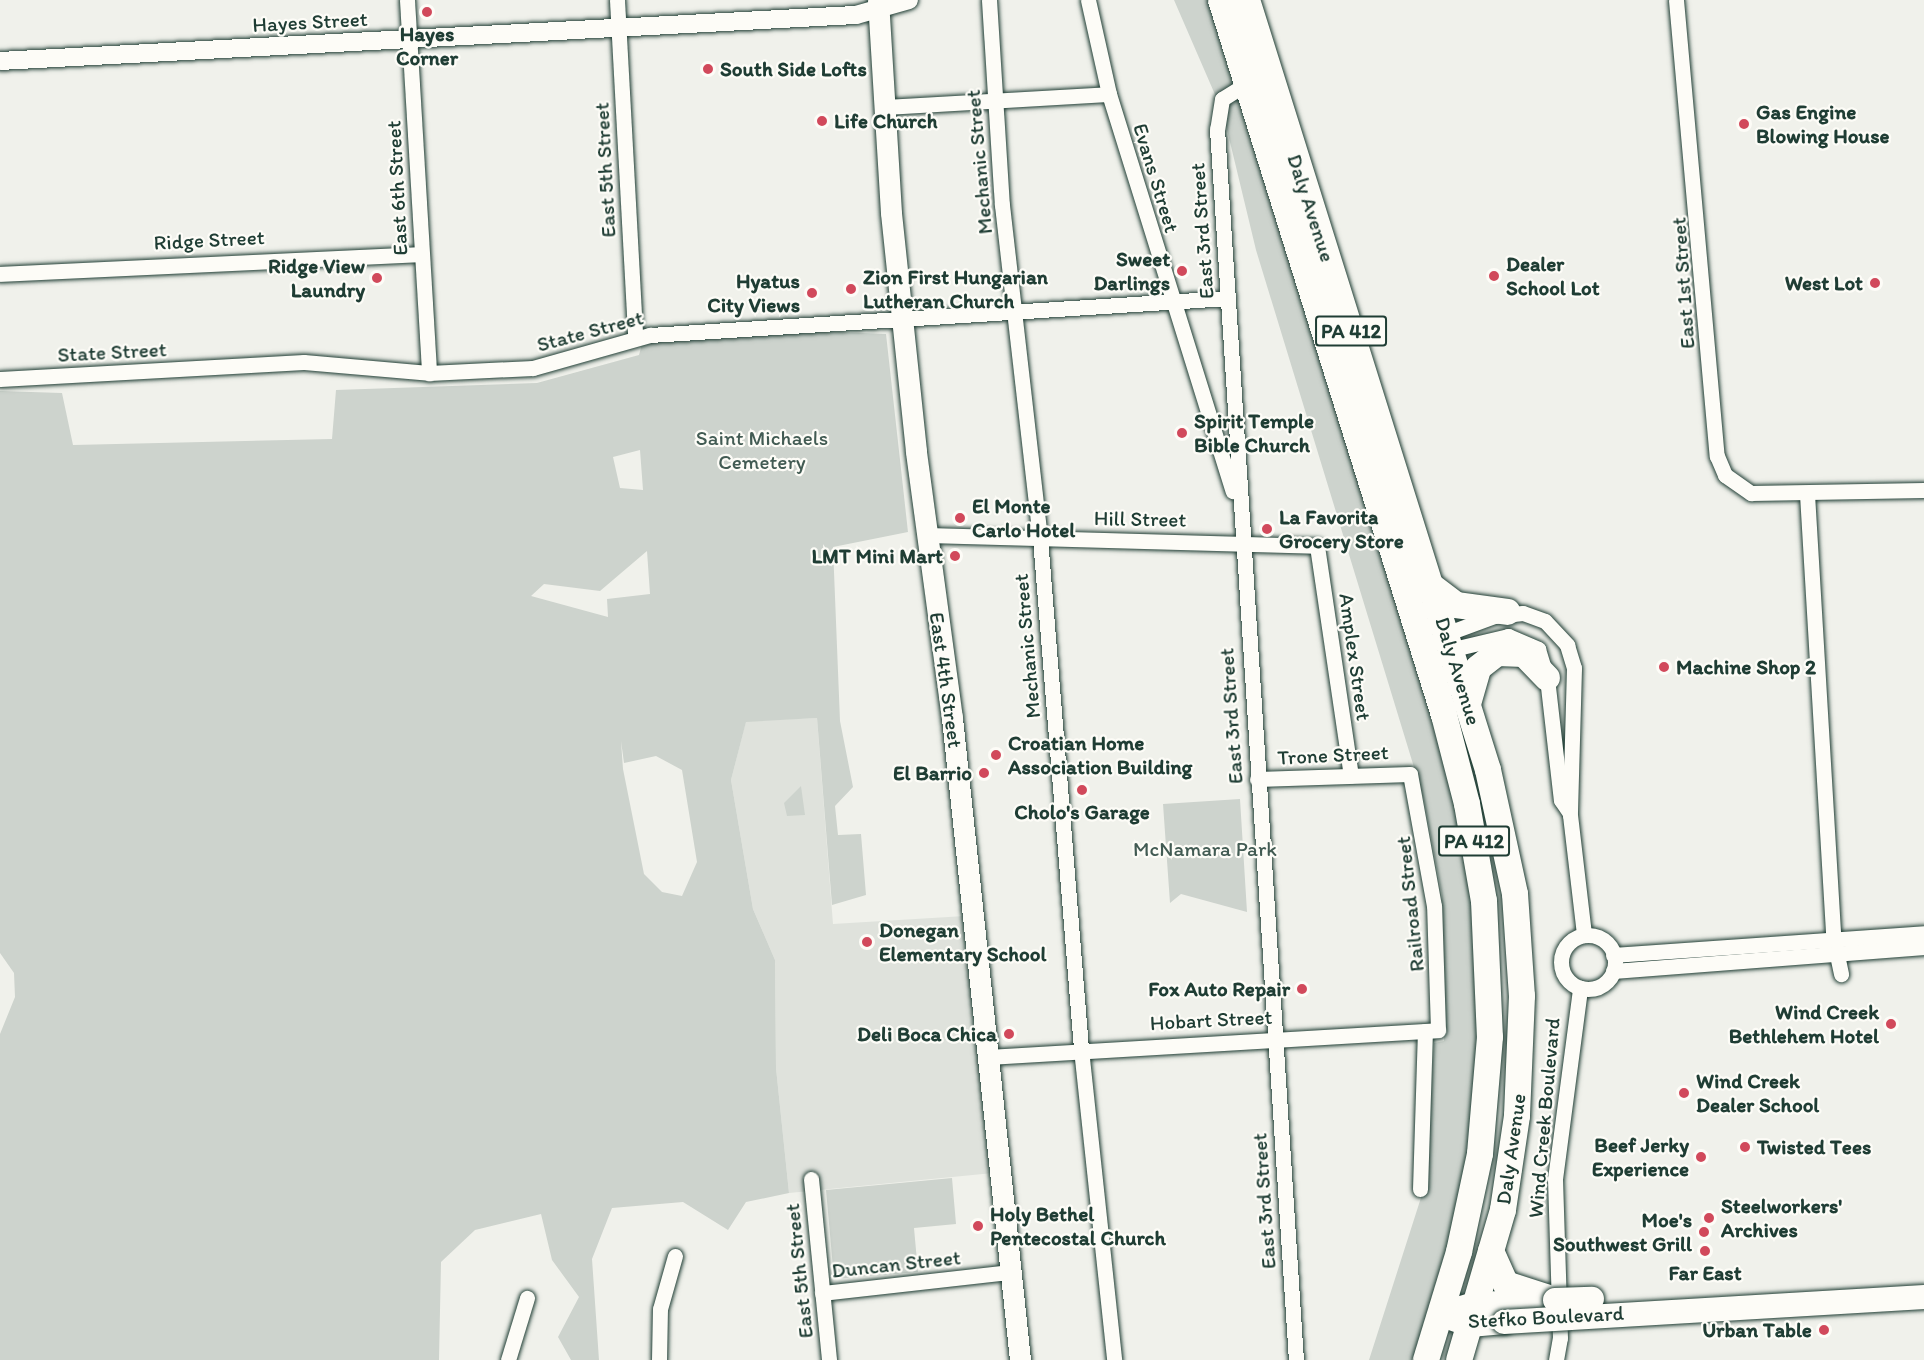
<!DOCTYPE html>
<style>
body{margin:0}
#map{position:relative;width:1924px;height:1360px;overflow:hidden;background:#f0f1eb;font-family:Itim,sans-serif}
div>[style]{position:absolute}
.built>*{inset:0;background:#dfe2dc}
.green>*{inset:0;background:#cdd3cd}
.roads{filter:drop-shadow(0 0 2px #1f3d34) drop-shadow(0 0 2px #1f3d34)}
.minor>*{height:15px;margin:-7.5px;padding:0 7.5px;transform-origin:7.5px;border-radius:7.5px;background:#fdfcf7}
.minor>.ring{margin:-7.5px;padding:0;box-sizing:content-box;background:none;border:15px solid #fdfcf7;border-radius:50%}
.tertiary>*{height:18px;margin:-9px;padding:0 9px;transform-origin:9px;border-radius:9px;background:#fdfcf7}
.secondary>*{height:21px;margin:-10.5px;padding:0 10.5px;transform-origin:10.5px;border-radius:10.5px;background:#fdfcf7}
.primary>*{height:24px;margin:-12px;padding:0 12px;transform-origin:12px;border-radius:12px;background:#fdfcf7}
.trunk>*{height:26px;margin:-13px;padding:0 13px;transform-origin:13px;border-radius:13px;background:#fdfcf7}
.bridges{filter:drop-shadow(0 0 2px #1f3d34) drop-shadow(0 0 2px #1f3d34)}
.primary-bridge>*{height:24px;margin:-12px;padding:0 12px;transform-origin:12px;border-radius:12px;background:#fdfcf7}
.dots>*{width:16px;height:16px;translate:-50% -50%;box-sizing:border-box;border:3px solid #fdfcf7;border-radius:50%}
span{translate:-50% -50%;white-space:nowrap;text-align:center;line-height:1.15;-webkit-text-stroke:4.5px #fdfcf7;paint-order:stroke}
.shield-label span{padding:2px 4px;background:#fdfcf7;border:2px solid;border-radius:4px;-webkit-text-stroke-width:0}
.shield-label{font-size:20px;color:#1f3d34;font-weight:700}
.street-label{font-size:21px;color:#1f3d34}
.poi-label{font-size:21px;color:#1f3d34;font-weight:700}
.left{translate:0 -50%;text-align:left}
.right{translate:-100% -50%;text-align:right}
.park-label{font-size:21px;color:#425b53}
</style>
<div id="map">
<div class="built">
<i style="clip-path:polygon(817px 718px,833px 924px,965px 916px,993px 1173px,789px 1193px,776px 1068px,775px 960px,753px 909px,731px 780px,746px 721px)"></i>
</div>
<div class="green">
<i style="clip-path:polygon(1174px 0,1212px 0,1437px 716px,1470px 854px,1483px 975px,1477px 1115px,1448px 1267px,1419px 1360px,1369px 1360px,1426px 1182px,1434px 1043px,1444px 1041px,1442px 895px,1424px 800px,1256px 250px,1223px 113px)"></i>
<i style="clip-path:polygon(evenodd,765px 329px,886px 334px,908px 532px,833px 547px,840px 721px,853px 787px,835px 806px,838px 835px,861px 834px,866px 895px,832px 905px,817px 718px,746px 722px,731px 780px,753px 909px,775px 960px,776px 1068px,789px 1193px,746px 1202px,728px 1230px,683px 1202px,612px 1208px,592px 1259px,599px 1360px,571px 1360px,558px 1337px,579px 1297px,552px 1260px,541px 1214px,475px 1230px,441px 1262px,439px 1360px,0 1360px,0 1034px,15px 997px,14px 973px,0 953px,0 391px,62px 393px,73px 445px,332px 439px,336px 390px,537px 383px,639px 355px,642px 344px,765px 329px,640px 450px,643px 490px,620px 488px,613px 457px,640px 450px,765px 329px,647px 551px,650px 594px,607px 599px,608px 617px,531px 596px,544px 584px,600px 591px,647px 551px,765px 329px,621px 741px,624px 763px,656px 756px,682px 770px,697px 862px,682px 896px,662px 892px,644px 874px,623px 769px,621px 741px)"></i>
<i style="clip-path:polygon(801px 786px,805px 815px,787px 816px,784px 803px)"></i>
<i style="clip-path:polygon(1240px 799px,1247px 912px,1181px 894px,1170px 903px,1163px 804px)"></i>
<i style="clip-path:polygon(952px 1178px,956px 1224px,914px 1228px,918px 1272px,834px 1279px,826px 1190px)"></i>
</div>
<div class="roads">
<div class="minor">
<i style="left:407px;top:0;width:374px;rotate:86.6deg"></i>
<i style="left:617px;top:0;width:337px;rotate:86.9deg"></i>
<i style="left:989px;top:0;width:205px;rotate:86.4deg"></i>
<i style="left:1002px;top:205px;width:335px;rotate:83.5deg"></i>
<i style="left:1040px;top:538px;width:513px;rotate:85.41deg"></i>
<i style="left:1081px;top:1049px;width:313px;rotate:83.9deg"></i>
<i style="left:1088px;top:0;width:96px;rotate:77.4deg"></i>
<i style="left:1109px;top:94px;width:416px;rotate:72.7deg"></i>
<i style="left:1676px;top:0;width:458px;rotate:84.9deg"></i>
<i style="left:1717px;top:456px;width:21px;rotate:67deg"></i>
<i style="left:1725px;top:475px;width:32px;rotate:35deg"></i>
<i style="left:1751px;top:493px;width:173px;rotate:-1deg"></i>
<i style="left:1246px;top:84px;width:28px;rotate:148deg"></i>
<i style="left:1222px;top:99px;width:30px;rotate:99deg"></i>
<i style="left:1217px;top:129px;width:1234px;rotate:86.33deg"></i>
<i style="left:884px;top:107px;width:225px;rotate:-3.3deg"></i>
<i style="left:0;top:274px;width:421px;rotate:-2.7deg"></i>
<i style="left:0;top:379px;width:304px;rotate:-3.2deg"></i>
<i style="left:304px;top:362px;width:125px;rotate:5deg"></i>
<i style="left:429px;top:373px;width:104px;rotate:-2.8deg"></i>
<i style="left:533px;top:368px;width:122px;rotate:-15.8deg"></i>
<i style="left:650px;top:335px;width:579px;rotate:-3.66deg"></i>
<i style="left:1807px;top:494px;width:443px;rotate:86.6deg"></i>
<i style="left:1833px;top:936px;width:39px;rotate:78deg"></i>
<i style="left:926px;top:535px;width:391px;rotate:1.6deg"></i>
<i style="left:1317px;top:546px;width:232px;rotate:81.6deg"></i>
<i style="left:1440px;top:636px;width:58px;rotate:-20.3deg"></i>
<i style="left:1494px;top:616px;width:29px;rotate:-6deg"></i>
<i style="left:1523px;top:613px;width:23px;rotate:20deg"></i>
<i style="left:1545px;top:621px;width:33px;rotate:47deg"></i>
<i style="left:1567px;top:645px;width:24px;rotate:73deg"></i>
<i style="left:1574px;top:668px;width:147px;rotate:91.6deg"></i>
<i style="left:1570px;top:815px;width:121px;rotate:83.3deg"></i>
<i style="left:1445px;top:651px;width:65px;rotate:-13.4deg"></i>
<i style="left:1508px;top:636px;width:33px;rotate:23deg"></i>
<i style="left:1538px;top:649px;width:30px;rotate:73deg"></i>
<i style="left:1547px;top:678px;width:123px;rotate:83.5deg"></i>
<i style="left:1561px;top:800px;width:14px;rotate:56deg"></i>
<i class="ring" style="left:1561px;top:935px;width:39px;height:39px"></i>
<i style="left:1613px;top:955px;width:312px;rotate:-4deg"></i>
<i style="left:1613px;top:971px;width:312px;rotate:-4.4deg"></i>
<i style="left:987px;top:1057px;width:452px;rotate:-3.4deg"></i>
<i style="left:1438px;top:1030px;width:124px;rotate:-91.8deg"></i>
<i style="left:1434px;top:906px;width:134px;rotate:-100.3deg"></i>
<i style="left:1410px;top:774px;width:153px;rotate:178.1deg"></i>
<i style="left:811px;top:1179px;width:182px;rotate:84.3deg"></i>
<i style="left:1420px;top:1189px;width:158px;rotate:-88.2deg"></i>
<i style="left:822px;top:1293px;width:189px;rotate:-6.4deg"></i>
<i style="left:508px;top:1360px;width:65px;rotate:-73deg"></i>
<i style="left:659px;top:1360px;width:51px;rotate:-88.9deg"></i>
<i style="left:660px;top:1309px;width:55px;rotate:-74.2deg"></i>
<i style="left:1556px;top:1360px;width:22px;rotate:-80deg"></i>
<i style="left:1560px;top:1338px;width:159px;rotate:-91.8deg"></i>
<i style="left:1555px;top:1179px;width:193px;rotate:-82.5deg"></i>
</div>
<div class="tertiary">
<i style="left:0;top:61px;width:857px;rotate:-3.08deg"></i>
<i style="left:856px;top:15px;width:55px;rotate:-15.8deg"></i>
</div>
<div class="secondary">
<i style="left:878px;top:0;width:213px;rotate:86.5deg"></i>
<i style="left:891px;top:213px;width:240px;rotate:84deg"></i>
<i style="left:916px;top:452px;width:268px;rotate:82.3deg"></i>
<i style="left:952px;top:718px;width:646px;rotate:83.95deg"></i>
</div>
<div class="primary">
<i style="left:1440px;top:1314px;width:37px;rotate:-16deg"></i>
<i style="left:1476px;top:1304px;width:77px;rotate:-2.2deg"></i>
<i style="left:1453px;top:1319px;width:18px;rotate:19deg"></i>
<i style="left:1470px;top:1325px;width:34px;rotate:-5deg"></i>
</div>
<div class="trunk">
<i style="left:1221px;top:0;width:749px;rotate:72.68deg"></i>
<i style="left:1444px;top:715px;width:92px;rotate:75.5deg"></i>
<i style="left:1467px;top:804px;width:98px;rotate:80.1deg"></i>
<i style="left:1484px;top:901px;width:136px;rotate:87.5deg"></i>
<i style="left:1490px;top:1037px;width:117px;rotate:94.9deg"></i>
<i style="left:1480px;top:1154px;width:100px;rotate:102.1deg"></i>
<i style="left:1459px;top:1252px;width:113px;rotate:107deg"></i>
<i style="left:1247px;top:0;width:807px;rotate:72.62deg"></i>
<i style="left:1488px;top:770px;width:127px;rotate:77.7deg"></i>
<i style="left:1515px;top:894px;width:102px;rotate:86.1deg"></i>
<i style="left:1522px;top:996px;width:120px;rotate:92.4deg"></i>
<i style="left:1517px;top:1116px;width:95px;rotate:98.5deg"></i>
<i style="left:1503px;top:1210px;width:156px;rotate:106.3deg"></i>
<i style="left:1431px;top:586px;width:31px;rotate:37deg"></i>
<i style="left:1456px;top:605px;width:52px;rotate:7.7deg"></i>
<i style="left:1468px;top:704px;width:37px;rotate:-74deg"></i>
<i style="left:1478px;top:668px;width:24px;rotate:-38deg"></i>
<i style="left:1497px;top:653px;width:27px;rotate:2deg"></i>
<i style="left:1524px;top:654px;width:33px;rotate:46deg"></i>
<i style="left:1491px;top:1251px;width:36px;rotate:66deg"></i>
<i style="left:1506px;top:1284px;width:52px;rotate:18.1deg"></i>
</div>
</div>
<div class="bridges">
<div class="primary-bridge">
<i style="left:1555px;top:1300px;width:37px;rotate:-2deg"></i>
<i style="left:1504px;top:1322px;width:421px;rotate:-3.4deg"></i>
</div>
</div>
<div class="dots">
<i style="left:427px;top:12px;background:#d1495b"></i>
<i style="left:708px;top:69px;background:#d1495b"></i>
<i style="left:822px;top:121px;background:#d1495b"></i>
<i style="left:1744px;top:124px;background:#d1495b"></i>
<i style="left:1182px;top:271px;background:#d1495b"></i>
<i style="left:1494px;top:276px;background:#d1495b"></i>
<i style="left:377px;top:278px;background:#d1495b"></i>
<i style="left:1875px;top:283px;background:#d1495b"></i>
<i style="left:851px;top:289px;background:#d1495b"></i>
<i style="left:812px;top:293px;background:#d1495b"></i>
<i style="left:1182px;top:433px;background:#d1495b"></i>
<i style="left:960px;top:518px;background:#d1495b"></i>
<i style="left:1267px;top:529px;background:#d1495b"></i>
<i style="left:955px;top:556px;background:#d1495b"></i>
<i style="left:1664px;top:667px;background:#d1495b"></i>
<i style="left:996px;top:755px;background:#d1495b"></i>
<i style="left:984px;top:773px;background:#d1495b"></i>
<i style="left:1082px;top:790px;background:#d1495b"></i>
<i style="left:867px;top:942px;background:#d1495b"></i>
<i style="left:1302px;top:989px;background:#d1495b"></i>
<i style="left:1891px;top:1024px;background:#d1495b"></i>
<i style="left:1009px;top:1034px;background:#d1495b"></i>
<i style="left:1684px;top:1093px;background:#d1495b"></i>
<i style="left:1745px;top:1147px;background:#d1495b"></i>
<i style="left:1701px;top:1157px;background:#d1495b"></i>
<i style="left:1709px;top:1218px;background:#d1495b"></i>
<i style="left:978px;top:1226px;background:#d1495b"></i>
<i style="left:1704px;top:1232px;background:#d1495b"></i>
<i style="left:1705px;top:1251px;background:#d1495b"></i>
<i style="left:1824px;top:1330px;background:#d1495b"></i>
</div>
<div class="shield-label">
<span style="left:1351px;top:331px">PA 412</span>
<span style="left:1474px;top:841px">PA 412</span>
</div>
<div class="street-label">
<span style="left:310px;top:22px;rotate:-3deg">Hayes Street</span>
<span style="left:979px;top:162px;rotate:-95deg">Mechanic Street</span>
<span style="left:605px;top:170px;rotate:-93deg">East 5th Street</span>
<span style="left:1156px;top:178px;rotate:73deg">Evans Street</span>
<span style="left:397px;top:188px;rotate:-93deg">East 6th Street</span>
<span style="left:1311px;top:208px;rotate:72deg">Daly Avenue</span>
<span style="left:1202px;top:231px;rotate:-94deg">East 3rd Street</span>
<span style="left:209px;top:240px;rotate:-3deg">Ridge Street</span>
<span style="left:1683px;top:283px;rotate:-94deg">East 1st Street</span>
<span style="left:590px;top:331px;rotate:-15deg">State Street</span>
<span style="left:112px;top:352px;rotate:-3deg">State Street</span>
<span style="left:1140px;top:519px;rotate:1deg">Hill Street</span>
<span style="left:1027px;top:646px;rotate:-95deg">Mechanic Street</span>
<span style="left:1355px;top:657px;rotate:82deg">Amplex Street</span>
<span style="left:1458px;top:671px;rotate:73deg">Daly Avenue</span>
<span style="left:946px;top:680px;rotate:82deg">East 4th Street</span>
<span style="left:1231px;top:716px;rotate:-94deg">East 3rd Street</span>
<span style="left:1333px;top:755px;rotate:-3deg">Trone Street</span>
<span style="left:1410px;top:904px;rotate:-96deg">Railroad Street</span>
<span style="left:1211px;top:1020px;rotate:-3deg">Hobart Street</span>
<span style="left:1544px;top:1118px;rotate:-85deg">Wind Creek Boulevard</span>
<span style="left:1511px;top:1149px;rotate:-82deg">Daly Avenue</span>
<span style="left:1264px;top:1201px;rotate:-94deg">East 3rd Street</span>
<span style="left:896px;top:1264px;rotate:-6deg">Duncan Street</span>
<span style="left:799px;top:1271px;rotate:-96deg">East 5th Street</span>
<span style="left:1546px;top:1317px;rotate:-3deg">Stefko Boulevard</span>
</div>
<div class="poi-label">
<span style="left:427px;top:46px">Hayes<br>Corner</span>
<span class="left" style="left:720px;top:69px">South Side Lofts</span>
<span class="left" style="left:1756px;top:124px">Gas Engine<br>Blowing House</span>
<span class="left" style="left:834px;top:121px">Life Church</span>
<span class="right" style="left:1170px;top:271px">Sweet<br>Darlings</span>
<span class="left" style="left:1506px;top:276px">Dealer<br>School Lot</span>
<span class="right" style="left:365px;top:278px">Ridge View<br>Laundry</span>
<span class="left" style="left:863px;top:289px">Zion First Hungarian<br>Lutheran Church</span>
<span class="right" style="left:800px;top:293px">Hyatus<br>City Views</span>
<span class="right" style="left:1863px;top:283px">West Lot</span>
<span class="left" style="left:1194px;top:433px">Spirit Temple<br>Bible Church</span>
<span class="left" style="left:972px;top:518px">El Monte<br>Carlo Hotel</span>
<span class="left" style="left:1279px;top:529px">La Favorita<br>Grocery Store</span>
<span class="right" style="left:943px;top:556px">LMT Mini Mart</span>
<span class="left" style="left:1676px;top:667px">Machine Shop 2</span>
<span class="left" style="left:1008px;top:755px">Croatian Home<br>Association Building</span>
<span class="right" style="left:972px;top:773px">El Barrio</span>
<span style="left:1082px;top:812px">Cholo's Garage</span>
<span class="left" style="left:879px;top:942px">Donegan<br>Elementary School</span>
<span class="right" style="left:1290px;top:989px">Fox Auto Repair</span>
<span class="right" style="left:1879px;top:1024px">Wind Creek<br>Bethlehem Hotel</span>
<span class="right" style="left:997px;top:1034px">Deli Boca Chica</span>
<span class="left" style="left:1696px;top:1093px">Wind Creek<br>Dealer School</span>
<span class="right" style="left:1689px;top:1157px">Beef Jerky<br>Experience</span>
<span class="left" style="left:1757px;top:1147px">Twisted Tees</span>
<span class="left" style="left:1721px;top:1218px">Steelworkers'<br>Archives</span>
<span class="left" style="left:990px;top:1226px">Holy Bethel<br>Pentecostal Church</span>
<span class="right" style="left:1692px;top:1232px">Moe's<br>Southwest Grill</span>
<span style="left:1705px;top:1273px">Far East</span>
<span class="right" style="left:1812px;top:1330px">Urban Table</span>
</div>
<div class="park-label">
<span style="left:762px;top:450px">Saint Michaels<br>Cemetery</span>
<span style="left:1205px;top:849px">McNamara Park</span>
</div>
</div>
